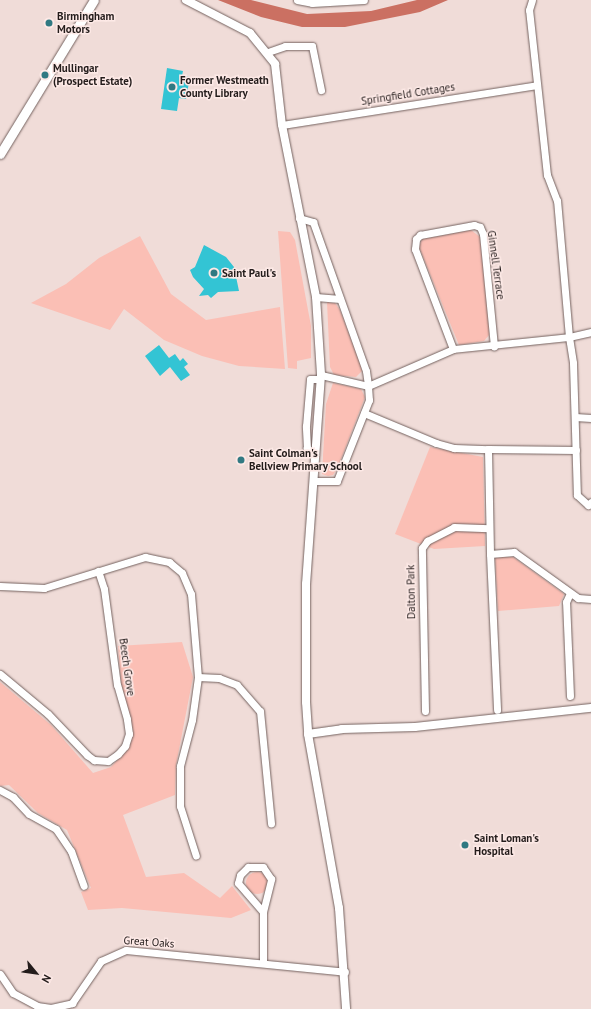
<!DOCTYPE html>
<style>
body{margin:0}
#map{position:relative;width:591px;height:1009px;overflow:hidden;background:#f0dcd8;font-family:"PT Sans",sans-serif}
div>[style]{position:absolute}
.green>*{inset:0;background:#fbbfb5}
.round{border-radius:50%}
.water>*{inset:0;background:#cb7062}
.building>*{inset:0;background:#33c4d4}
.roads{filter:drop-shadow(0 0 1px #74625f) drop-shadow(0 0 1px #74625f)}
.minor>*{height:7px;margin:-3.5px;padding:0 3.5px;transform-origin:3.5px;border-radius:3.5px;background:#fff}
.tertiary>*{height:8px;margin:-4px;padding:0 4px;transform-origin:4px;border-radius:4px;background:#fff}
.secondary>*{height:9px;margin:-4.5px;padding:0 4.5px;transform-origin:4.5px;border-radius:4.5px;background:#fff}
.dots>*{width:11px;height:11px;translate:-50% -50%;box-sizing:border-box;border:2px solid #fde9e6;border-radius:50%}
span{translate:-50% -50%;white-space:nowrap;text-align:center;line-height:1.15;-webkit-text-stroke:3px #fde9e6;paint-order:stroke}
.poi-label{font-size:11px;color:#231c1b;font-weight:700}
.left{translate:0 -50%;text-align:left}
.street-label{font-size:11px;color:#231c1b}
.north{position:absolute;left:16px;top:953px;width:40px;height:40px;-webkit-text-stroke:3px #fde9e6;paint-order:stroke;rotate:119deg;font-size:11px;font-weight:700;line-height:16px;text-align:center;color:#231c1b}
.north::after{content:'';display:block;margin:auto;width:14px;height:18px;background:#231c1b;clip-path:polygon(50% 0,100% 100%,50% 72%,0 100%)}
</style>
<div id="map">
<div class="green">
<i style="clip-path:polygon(471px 230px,480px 237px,490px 334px,484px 341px,459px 345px,419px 247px,422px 239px)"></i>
<i style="clip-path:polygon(278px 231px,290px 232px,295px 240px,311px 326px,311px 358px,297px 361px,297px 369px,288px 368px)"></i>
<i style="clip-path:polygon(140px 236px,171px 294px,206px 320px,280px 307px,285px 369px,239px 366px,202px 356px,164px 340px,124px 309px,110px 330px,31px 303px,66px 284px,99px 258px)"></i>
<i style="clip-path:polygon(327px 302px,335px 303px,340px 310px,361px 366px,362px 371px,356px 377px,334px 375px,330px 367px)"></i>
<i style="clip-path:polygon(333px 383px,361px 389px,365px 397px,338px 467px,333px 475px,328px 476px,322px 474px,326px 404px)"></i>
<i style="clip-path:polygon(430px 447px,483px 457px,485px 546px,434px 549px,395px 534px)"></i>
<i style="clip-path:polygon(495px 557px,513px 557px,564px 594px,559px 606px,498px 611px)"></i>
<i style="clip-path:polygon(182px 642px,193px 677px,176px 765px,175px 795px,123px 815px,146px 877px,184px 873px,220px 898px,232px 886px,251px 910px,231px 918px,122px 908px,88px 910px,81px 892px,91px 888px,67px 830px,38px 813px,9px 785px,0 786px,0 682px,51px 725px,93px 773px,111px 767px,128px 748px,133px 731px,121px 683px,118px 646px)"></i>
<i class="round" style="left:246px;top:872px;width:22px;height:22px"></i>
</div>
<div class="water">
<i style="clip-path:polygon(218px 0,251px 0,307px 14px,371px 11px,417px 0,448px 0,420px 12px,345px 27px,302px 27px,261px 17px)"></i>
</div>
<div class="building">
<i style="clip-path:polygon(167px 68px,183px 71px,182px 76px,190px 77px,186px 99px,179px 98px,177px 111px,161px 109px)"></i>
<i style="clip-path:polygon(204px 245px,226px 257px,234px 267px,239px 291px,218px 292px,211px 298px,208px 295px,199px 296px,204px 289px,193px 277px,190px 270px,195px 267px)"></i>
<i style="clip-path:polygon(159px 345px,169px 358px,175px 354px,180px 361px,183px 358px,188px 364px,184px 367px,190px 375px,181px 381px,170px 367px,160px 376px,145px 356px)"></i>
</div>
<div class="roads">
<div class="minor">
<i style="left:297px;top:0;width:15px;rotate:11deg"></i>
<i style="left:312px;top:3px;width:52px;rotate:-3.3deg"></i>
<i style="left:268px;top:52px;width:18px;rotate:-19deg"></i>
<i style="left:285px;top:46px;width:27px"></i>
<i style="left:312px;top:46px;width:45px;rotate:78.4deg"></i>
<i style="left:282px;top:125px;width:258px;rotate:-8.9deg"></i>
<i style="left:299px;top:218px;width:15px;rotate:16deg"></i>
<i style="left:313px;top:222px;width:158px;rotate:70.4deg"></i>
<i style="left:366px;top:371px;width:15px;rotate:82deg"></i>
<i style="left:368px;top:386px;width:14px;rotate:86deg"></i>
<i style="left:369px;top:400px;width:87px;rotate:111.6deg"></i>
<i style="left:337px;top:481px;width:23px;rotate:180deg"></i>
<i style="left:316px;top:297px;width:24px;rotate:5deg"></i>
<i style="left:591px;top:332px;width:23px;rotate:167deg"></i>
<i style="left:569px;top:337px;width:26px;rotate:81deg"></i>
<i style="left:573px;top:363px;width:132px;rotate:88.3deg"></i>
<i style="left:577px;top:495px;width:15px;rotate:42deg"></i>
<i style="left:588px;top:505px;width:4px;rotate:-45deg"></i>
<i style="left:453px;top:349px;width:107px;rotate:-110.8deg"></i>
<i style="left:415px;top:249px;width:10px;rotate:-84deg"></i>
<i style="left:416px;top:239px;width:6px;rotate:-45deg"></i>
<i style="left:420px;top:235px;width:55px;rotate:-10.5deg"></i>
<i style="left:474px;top:225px;width:6px;rotate:18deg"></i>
<i style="left:480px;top:227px;width:8px;rotate:67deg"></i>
<i style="left:483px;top:234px;width:113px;rotate:84.4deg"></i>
<i style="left:321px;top:375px;width:48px;rotate:13.2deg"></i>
<i style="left:368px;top:386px;width:93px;rotate:-23.5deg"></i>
<i style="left:453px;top:349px;width:117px;rotate:-5.9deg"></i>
<i style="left:569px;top:337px;width:137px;rotate:-95deg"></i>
<i style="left:557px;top:201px;width:28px;rotate:-111deg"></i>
<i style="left:547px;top:175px;width:166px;rotate:-96.2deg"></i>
<i style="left:529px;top:10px;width:10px;rotate:-73deg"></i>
<i style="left:364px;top:413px;width:78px;rotate:22.6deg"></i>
<i style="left:436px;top:443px;width:19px;rotate:16deg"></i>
<i style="left:454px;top:448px;width:34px;rotate:2deg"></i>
<i style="left:575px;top:417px;width:16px;rotate:4deg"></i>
<i style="left:576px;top:450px;width:88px;rotate:-179.3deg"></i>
<i style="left:488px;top:449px;width:105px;rotate:88.9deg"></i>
<i style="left:490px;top:554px;width:24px;rotate:-5deg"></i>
<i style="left:514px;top:552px;width:79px;rotate:35.7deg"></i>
<i style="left:578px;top:598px;width:13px;rotate:4deg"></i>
<i style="left:315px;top:455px;width:11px;rotate:-139deg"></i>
<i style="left:307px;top:448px;width:22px;rotate:-93deg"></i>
<i style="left:306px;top:426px;width:47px;rotate:-85.1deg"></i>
<i style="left:310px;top:379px;width:10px"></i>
<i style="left:490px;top:554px;width:156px;rotate:87.4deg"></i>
<i style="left:0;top:586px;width:44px;rotate:2.6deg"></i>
<i style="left:44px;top:588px;width:106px;rotate:-17.1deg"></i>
<i style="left:145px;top:557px;width:25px;rotate:12deg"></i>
<i style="left:169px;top:562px;width:17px;rotate:40deg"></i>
<i style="left:182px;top:573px;width:23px;rotate:67deg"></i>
<i style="left:191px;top:594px;width:83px;rotate:85.2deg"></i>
<i style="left:198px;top:677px;width:43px;rotate:97.9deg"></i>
<i style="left:192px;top:720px;width:48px;rotate:104.6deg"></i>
<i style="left:180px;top:766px;width:40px;rotate:90deg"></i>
<i style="left:180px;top:806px;width:52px;rotate:72.3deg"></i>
<i style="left:0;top:674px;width:62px;rotate:39.8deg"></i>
<i style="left:48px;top:714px;width:57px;rotate:46.4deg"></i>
<i style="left:87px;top:755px;width:9px;rotate:36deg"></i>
<i style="left:94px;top:760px;width:14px;rotate:4deg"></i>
<i style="left:108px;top:761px;width:12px;rotate:-35deg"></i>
<i style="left:118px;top:754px;width:11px;rotate:-49deg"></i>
<i style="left:125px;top:746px;width:13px;rotate:-72deg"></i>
<i style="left:129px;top:734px;width:15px;rotate:-98deg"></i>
<i style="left:127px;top:719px;width:35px;rotate:-106deg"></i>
<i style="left:117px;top:685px;width:97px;rotate:-97.7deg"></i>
<i style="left:104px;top:589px;width:19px;rotate:-108deg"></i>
<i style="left:198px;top:677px;width:21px;rotate:3deg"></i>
<i style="left:219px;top:678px;width:19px;rotate:21deg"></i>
<i style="left:237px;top:685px;width:35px;rotate:49deg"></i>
<i style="left:260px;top:711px;width:113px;rotate:84.4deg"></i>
<i style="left:570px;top:696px;width:94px;rotate:-92.4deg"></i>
<i style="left:566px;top:602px;width:10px;rotate:-66deg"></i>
<i style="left:425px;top:711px;width:163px;rotate:-91.1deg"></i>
<i style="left:422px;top:548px;width:9px;rotate:-54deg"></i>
<i style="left:427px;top:541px;width:30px;rotate:-27deg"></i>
<i style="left:454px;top:527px;width:35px;rotate:2deg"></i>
<i style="left:0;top:790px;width:15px;rotate:28deg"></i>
<i style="left:13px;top:797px;width:23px;rotate:47deg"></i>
<i style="left:29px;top:814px;width:31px;rotate:29deg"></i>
<i style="left:56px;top:829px;width:27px;rotate:56deg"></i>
<i style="left:71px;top:851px;width:37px;rotate:70deg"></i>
<i style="left:263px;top:963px;width:51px;rotate:-90deg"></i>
<i style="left:263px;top:912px;width:34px;rotate:-76deg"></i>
<i style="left:271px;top:879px;width:14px;rotate:-124deg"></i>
<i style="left:263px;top:867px;width:15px;rotate:180deg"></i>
<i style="left:248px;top:867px;width:11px;rotate:135deg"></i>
<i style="left:240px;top:875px;width:8px;rotate:104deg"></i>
<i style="left:238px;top:883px;width:38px;rotate:49deg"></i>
<i style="left:0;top:974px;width:23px;rotate:56deg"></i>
<i style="left:13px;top:993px;width:27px;rotate:28deg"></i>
<i style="left:37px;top:1006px;width:14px;rotate:8deg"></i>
<i style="left:51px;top:1008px;width:22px;rotate:-13deg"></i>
<i style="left:72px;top:1003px;width:51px;rotate:-55.4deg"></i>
<i style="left:101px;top:961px;width:27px;rotate:-24deg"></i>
<i style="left:126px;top:950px;width:220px;rotate:5.7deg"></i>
</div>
<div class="tertiary">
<i style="left:186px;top:0;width:72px;rotate:27.3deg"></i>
<i style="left:250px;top:33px;width:40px;rotate:51deg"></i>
<i style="left:275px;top:64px;width:61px;rotate:83.5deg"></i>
<i style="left:282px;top:125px;width:175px;rotate:78.8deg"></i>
<i style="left:316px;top:297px;width:78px;rotate:86.3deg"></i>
<i style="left:321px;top:375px;width:210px;rotate:94.1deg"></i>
<i style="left:306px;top:584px;width:118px;rotate:90deg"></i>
<i style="left:306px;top:702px;width:32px;rotate:86deg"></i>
<i style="left:308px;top:734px;width:177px;rotate:79.9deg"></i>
<i style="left:339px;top:908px;width:101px;rotate:86deg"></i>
<i style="left:308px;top:734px;width:34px;rotate:-8deg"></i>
<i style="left:342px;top:729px;width:73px;rotate:-1.6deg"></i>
<i style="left:415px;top:727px;width:177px;rotate:-6.2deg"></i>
</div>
<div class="secondary">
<i style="left:0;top:154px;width:180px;rotate:-58.6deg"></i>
</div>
</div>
<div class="dots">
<i style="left:49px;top:23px;background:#317982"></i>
<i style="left:45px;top:75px;background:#317982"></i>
<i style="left:172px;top:87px;background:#317982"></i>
<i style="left:214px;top:273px;background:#317982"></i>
<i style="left:241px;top:460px;background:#317982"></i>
<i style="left:465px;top:845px;background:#317982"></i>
</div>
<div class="poi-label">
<span class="left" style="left:57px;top:23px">Birmingham<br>Motors</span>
<span class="left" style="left:53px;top:75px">Mullingar<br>(Prospect Estate)</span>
<span class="left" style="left:180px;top:87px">Former Westmeath<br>County Library</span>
<span class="left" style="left:222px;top:273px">Saint Paul's</span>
<span class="left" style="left:249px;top:460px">Saint Colman's<br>Bellview Primary School</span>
<span class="left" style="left:474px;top:845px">Saint Loman's<br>Hospital</span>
</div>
<div class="street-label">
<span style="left:408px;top:94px;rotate:-9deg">Springfield Cottages</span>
<span style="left:496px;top:265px;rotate:82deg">Ginnell Terrace</span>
<span style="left:411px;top:592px;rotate:-91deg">Dalton Park</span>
<span style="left:127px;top:667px;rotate:82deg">Beech Grove</span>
<span style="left:149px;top:942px;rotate:4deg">Great Oaks</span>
</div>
<div class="north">N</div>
</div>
